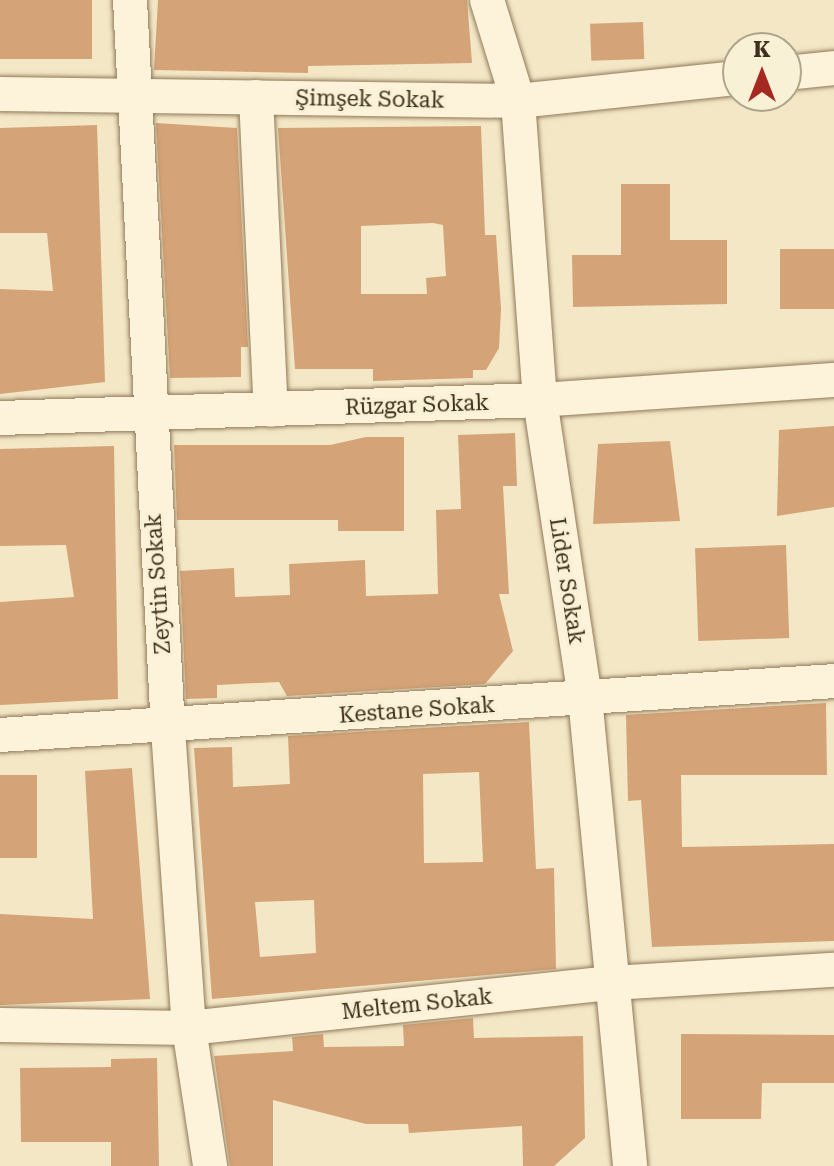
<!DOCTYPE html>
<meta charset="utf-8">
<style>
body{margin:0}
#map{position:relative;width:834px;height:1166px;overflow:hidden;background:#f3e7c5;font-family:"Roboto Serif",serif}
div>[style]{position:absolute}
.building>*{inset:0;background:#d4a378;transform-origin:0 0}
.roads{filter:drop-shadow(0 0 2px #907959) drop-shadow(0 0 2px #907959)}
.minor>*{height:34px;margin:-17px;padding:0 17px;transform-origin:17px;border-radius:17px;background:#fcf3da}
span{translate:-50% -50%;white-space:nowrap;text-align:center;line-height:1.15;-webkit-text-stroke:6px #f9f1d6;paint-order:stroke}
.street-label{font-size:22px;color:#3f301e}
.north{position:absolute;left:722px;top:32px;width:80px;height:80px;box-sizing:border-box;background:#f9f1d6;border:2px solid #afa48c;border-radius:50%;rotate:0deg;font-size:22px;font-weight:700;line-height:32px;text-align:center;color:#3f301e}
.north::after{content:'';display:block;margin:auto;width:28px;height:36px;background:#a52822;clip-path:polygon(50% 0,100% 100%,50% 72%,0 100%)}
</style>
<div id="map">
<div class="building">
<i style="left:0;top:0;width:92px;height:59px"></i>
<i style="clip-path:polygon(158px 0,467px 0,472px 63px,308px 66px,308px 73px,154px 70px)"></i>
<i style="left:643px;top:22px;width:37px;height:53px;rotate:88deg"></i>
<i style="clip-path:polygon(156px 123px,237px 128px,248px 347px,241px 347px,241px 377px,170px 378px)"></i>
<i style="clip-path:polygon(97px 125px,105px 382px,0 394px,0 289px,53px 291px,47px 233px,0 233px,0 128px)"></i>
<i style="clip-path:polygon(evenodd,481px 126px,485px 235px,496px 235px,501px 309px,499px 348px,486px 370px,473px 370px,473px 378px,373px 381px,373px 369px,295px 369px,278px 128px,481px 126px,433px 223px,443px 225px,446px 276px,426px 278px,427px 294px,361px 294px,361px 226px,433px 223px)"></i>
<i style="clip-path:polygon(621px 184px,670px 184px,670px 240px,727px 240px,727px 304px,573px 307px,572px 255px,621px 255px)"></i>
<i style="left:780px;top:249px;width:54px;height:60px"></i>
<i style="clip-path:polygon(834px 426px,834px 507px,777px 516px,779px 430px)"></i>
<i style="clip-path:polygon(515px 433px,517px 486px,503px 486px,509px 594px,499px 594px,513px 651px,485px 684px,287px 696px,279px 682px,217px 685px,217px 698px,186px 699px,180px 571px,234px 568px,235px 597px,290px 595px,289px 564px,365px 560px,366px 596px,438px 594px,436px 510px,461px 509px,458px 435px)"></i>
<i style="clip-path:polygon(366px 437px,404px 437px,404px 531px,338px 531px,338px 520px,177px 520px,174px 445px,330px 445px)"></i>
<i style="clip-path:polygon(670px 441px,680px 521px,593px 524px,598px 444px)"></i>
<i style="clip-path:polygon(114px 446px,118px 699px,0 705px,0 602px,74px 597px,66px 545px,0 546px,0 449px)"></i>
<i style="left:786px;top:545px;width:93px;height:91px;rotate:88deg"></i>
<i style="clip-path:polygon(826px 703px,827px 775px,681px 775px,682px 847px,834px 844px,834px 941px,652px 947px,641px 800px,628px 801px,626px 715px)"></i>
<i style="clip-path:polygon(evenodd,529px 722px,536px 869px,554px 868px,556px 969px,212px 999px,194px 748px,232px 747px,233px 787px,290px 784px,288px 736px,529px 722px,479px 772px,483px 862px,424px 863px,423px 774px,479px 772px,529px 722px,314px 900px,316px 953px,260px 957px,255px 902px,314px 900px)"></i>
<i style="clip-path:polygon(132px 768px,150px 999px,0 1005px,0 914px,93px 919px,85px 771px)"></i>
<i style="left:0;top:775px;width:37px;height:83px"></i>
<i style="clip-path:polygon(473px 1018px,474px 1038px,583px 1036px,585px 1138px,554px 1166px,523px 1166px,522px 1126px,409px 1133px,408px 1124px,366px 1124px,273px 1100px,273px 1166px,230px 1166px,214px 1056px,293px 1051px,292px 1037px,323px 1034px,324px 1047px,404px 1046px,403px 1025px)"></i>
<i style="clip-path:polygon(681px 1034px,834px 1035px,834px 1083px,762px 1083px,761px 1119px,681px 1119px)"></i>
<i style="clip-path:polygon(157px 1058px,159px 1166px,111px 1166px,111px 1142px,21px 1142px,20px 1068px,111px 1067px,111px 1059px)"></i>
</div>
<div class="roads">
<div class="minor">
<i style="left:130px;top:0;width:730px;rotate:87.02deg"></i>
<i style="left:168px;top:729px;width:300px;rotate:86deg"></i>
<i style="left:189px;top:1028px;width:140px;rotate:81.3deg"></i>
<i style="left:487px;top:0;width:106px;rotate:72.9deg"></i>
<i style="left:518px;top:101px;width:300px;rotate:85.8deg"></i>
<i style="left:540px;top:400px;width:300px;rotate:81.4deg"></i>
<i style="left:585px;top:697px;width:471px;rotate:84.5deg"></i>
<i style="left:786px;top:73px;width:48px;rotate:-5.9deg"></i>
<i style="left:0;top:94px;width:518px;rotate:0.77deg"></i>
<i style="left:518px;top:101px;width:221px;rotate:-6deg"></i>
<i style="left:256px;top:97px;width:313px;rotate:87.3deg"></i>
<i style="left:0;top:418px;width:540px;rotate:-1.91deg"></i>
<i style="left:540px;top:400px;width:295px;rotate:-3.9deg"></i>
<i style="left:0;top:735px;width:836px;rotate:-3.7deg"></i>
<i style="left:0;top:1025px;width:189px;rotate:0.9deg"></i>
<i style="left:189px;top:1028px;width:425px;rotate:-6.1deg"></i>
<i style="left:612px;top:983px;width:222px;rotate:-3.4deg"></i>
</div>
</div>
<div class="street-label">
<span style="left:370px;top:99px;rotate:1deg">Şimşek Sokak</span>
<span style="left:417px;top:405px;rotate:-2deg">Rüzgar Sokak</span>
<span style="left:567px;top:581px;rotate:81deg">Lider Sokak</span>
<span style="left:158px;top:584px;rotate:-94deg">Zeytin Sokak</span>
<span style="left:417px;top:710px;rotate:-4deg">Kestane Sokak</span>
<span style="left:417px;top:1004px;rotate:-6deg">Meltem Sokak</span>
</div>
<div class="north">K</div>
</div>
